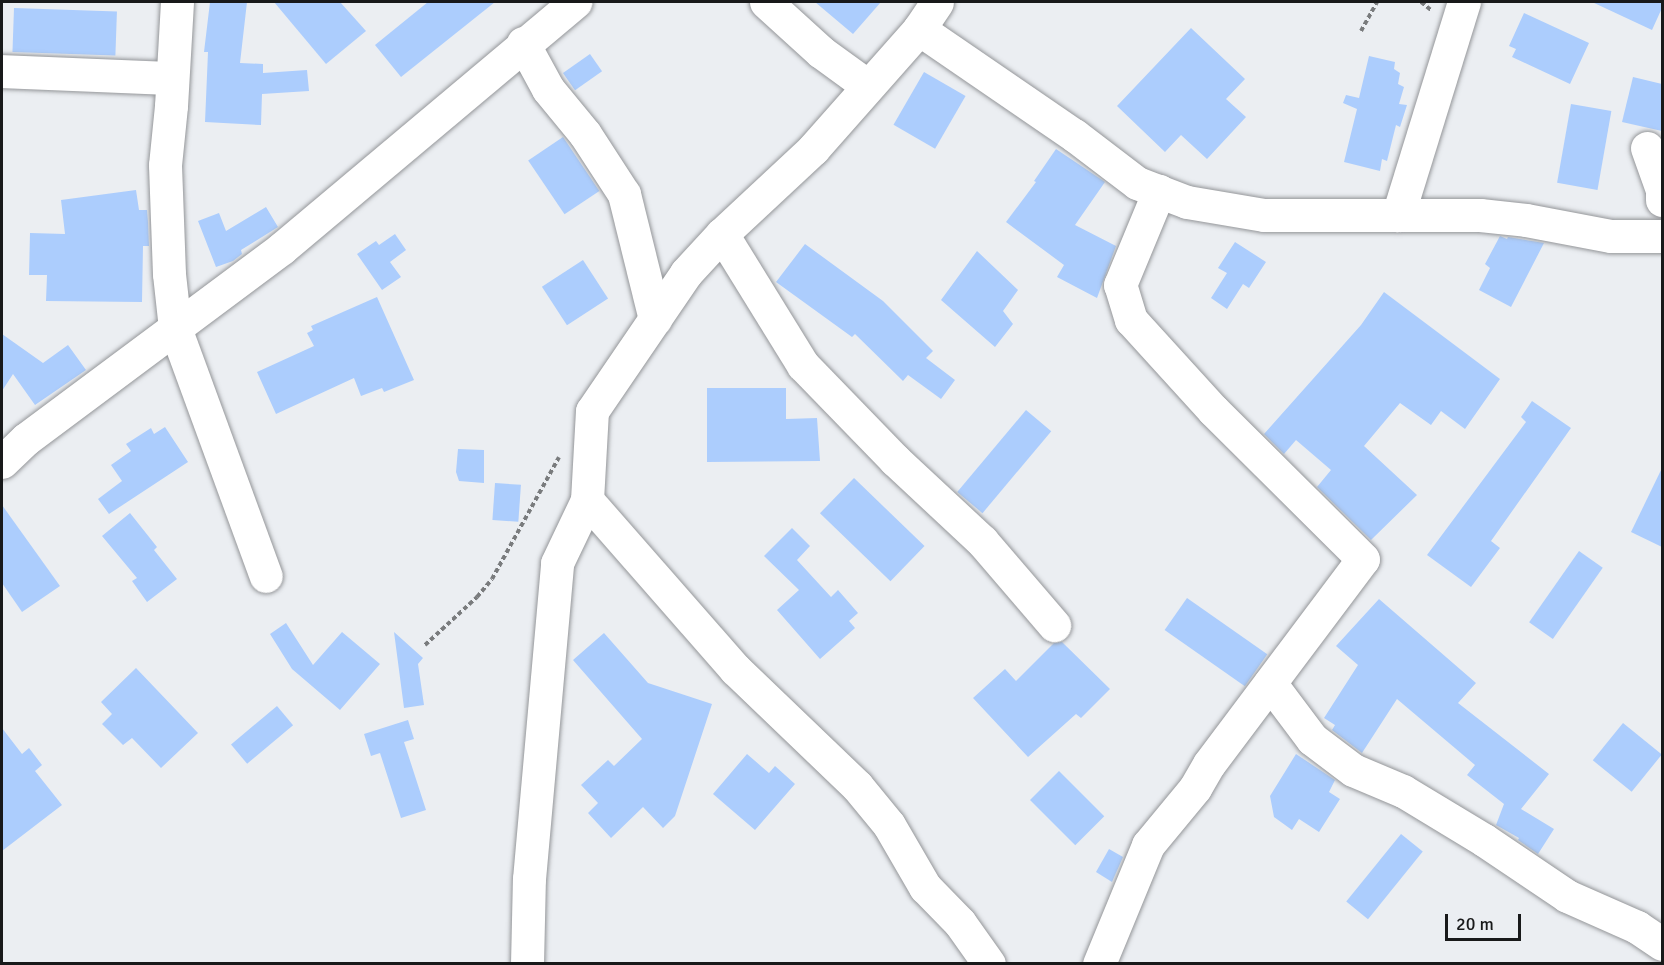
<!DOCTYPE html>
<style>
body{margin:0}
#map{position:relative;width:1664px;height:965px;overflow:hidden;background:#ebeef2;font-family:Signika,sans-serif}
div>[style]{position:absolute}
.building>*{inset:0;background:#accdfd;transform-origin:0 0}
.path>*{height:4px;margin-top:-2px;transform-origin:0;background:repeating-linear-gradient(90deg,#797b7d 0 4.5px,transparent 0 7.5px)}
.roads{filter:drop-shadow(0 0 2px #949699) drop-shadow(0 0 2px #949699)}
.minor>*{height:33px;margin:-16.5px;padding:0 16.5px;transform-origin:16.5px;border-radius:16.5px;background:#fff}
span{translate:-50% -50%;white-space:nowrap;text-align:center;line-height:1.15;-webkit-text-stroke:4.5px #ebeef2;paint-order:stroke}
.frame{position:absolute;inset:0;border:3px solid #18191a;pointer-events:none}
.scale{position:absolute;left:1445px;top:914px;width:76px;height:27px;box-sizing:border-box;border:3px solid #18191a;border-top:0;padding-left:8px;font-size:18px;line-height:21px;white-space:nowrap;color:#18191a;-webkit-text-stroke:4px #ebeef2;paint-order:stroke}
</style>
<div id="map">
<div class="building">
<i style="clip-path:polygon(210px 2px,247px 2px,240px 63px,263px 64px,263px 73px,307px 70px,309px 91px,262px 94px,261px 125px,205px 122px,208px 52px,204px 52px)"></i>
<i style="clip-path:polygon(274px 2px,340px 2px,366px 31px,326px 64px)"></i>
<i style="clip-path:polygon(428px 2px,495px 2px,401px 77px,375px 45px)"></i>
<i style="clip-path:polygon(815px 2px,881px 2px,853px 34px)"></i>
<i style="clip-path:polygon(1592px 2px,1662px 2px,1662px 8px,1652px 30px)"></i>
<i style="left:14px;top:8px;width:103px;height:44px;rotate:2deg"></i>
<i style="clip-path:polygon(1524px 13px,1589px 43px,1570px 84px,1512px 57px,1516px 49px,1509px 46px)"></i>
<i style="clip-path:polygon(1191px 28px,1245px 79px,1226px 99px,1246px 117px,1207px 159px,1181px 135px,1165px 152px,1117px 106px)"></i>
<i style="left:590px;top:54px;width:21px;height:33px;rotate:55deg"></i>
<i style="clip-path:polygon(1369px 56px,1395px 62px,1394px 69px,1400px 73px,1398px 84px,1404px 87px,1399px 104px,1407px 105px,1400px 127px,1396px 125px,1387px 161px,1382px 159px,1380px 171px,1344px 162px,1357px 109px,1343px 103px,1346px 95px,1359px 98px)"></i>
<i style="left:924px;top:72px;width:48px;height:61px;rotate:30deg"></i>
<i style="clip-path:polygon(1633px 77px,1662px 84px,1662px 131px,1622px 122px)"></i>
<i style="left:1571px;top:104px;width:41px;height:80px;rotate:10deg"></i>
<i style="left:563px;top:137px;width:65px;height:42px;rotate:56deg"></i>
<i style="clip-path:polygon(1056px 149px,1105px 182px,1075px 225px,1116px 246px,1097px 298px,1057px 277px,1064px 265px,1006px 222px,1036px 182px,1034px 181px)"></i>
<i style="clip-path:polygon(136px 190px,139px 210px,147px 210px,148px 222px,149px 246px,143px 246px,142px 302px,46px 301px,47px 275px,29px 275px,30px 233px,65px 234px,61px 200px)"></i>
<i style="clip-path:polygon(266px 207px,278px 227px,241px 250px,242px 254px,233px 261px,216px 267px,198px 221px,219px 213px,226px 231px)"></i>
<i style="clip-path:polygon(395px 234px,406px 250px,390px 262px,401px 277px,382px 290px,357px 254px,376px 241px,379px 245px)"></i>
<i style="clip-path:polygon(1500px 236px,1507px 239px,1508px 237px,1544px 243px,1511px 307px,1479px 290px,1490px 268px,1485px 264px)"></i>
<i style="clip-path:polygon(1235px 242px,1266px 262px,1249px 288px,1243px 284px,1227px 309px,1211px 298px,1227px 273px,1218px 268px)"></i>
<i style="clip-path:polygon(805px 244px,883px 301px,933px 351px,926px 358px,955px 380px,941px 399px,908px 375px,903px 381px,855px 334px,852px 337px,776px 282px)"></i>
<i style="clip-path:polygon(977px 251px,1018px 290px,1003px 311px,1013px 324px,995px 347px,941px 300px)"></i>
<i style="left:583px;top:260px;width:46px;height:49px;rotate:57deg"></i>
<i style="clip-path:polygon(1384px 292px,1500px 379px,1465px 429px,1441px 411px,1431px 425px,1400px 403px,1364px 446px,1417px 495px,1371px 540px,1317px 487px,1331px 470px,1296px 440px,1284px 454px,1264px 434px,1361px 325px)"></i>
<i style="clip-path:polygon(377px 297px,414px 380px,384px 392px,382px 388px,361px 396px,354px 378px,276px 414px,257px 372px,314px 346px,307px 333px,313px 330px,311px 326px)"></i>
<i style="clip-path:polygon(2px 334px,43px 363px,68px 345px,86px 370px,35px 405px,13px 374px,2px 391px)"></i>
<i style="clip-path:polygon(707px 388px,786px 388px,786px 419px,817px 418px,820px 461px,707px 462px)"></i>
<i style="clip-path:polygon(1532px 401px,1571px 428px,1491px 541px,1500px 548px,1471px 587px,1427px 555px,1526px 422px,1521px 417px)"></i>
<i style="left:1026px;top:410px;width:33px;height:107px;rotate:40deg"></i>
<i style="clip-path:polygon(165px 427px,188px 462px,109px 514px,98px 499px,122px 481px,111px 465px,131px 451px,126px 444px,151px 428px,154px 434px)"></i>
<i style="clip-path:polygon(458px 449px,484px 450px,484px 483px,459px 481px,456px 472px)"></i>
<i style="clip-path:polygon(1662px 468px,1662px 547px,1631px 532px)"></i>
<i style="left:854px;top:478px;width:98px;height:49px;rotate:44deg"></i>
<i style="left:495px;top:483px;width:26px;height:37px;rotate:4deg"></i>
<i style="clip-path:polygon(2px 505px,60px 586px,22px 612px,2px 583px)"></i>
<i style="clip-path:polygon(130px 513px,157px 547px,154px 550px,177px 579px,147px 602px,132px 581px,137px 578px,102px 536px)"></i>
<i style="clip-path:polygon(792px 528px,810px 546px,797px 560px,831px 597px,838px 590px,858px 613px,849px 621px,855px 628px,820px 659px,777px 610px,799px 590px,764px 556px)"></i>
<i style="left:1579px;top:551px;width:29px;height:87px;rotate:35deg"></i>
<i style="left:1187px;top:598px;width:98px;height:39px;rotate:35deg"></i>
<i style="clip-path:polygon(1379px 599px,1476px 683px,1458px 703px,1549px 774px,1521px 809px,1554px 829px,1538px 854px,1518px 840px,1519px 838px,1496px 825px,1504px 804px,1467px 775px,1475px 765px,1397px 699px,1362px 753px,1332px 730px,1335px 725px,1324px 718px,1358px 665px,1336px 646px)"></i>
<i style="clip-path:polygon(286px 623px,313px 665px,342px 632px,380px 664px,340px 710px,292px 669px,270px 634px)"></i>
<i style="clip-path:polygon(394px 632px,423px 658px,418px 664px,424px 705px,404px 708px)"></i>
<i style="clip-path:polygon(604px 633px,648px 683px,712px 704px,675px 816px,663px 828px,643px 807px,611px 838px,588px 813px,598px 803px,581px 785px,608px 760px,614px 766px,642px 739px,573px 660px)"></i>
<i style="clip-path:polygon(1062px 642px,1110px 689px,1081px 718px,1076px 714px,1028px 757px,973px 698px,1005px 669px,1016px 681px,1054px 643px)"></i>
<i style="clip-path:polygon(136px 668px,198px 733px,161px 768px,132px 738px,123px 745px,102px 724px,112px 714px,101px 702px)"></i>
<i style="left:277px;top:706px;width:25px;height:60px;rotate:50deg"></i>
<i style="clip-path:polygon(408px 720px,414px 739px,404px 742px,426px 810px,401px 818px,380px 753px,371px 756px,364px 734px)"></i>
<i style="left:1623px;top:723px;width:50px;height:48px;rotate:39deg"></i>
<i style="clip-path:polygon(2px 728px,22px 754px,29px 748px,42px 765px,35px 771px,62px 805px,2px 851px)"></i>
<i style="clip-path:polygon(747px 754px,769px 773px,775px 766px,795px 784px,755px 830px,713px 794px)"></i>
<i style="clip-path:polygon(1296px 754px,1335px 780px,1329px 792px,1340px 799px,1319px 832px,1299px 819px,1292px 830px,1274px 817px,1270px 796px)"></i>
<i style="left:1059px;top:771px;width:64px;height:41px;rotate:45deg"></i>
<i style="left:1401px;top:834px;width:28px;height:87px;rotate:39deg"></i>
<i style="clip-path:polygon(1109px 849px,1123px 857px,1112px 882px,1096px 872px)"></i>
</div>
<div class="path">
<i style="left:1421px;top:2px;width:14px;rotate:39deg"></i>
<i style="left:1361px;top:31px;width:33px;rotate:-61deg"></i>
<i style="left:425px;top:645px;width:71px;rotate:-42.7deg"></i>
<i style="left:477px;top:597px;width:23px;rotate:-50deg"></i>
<i style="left:492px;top:579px;width:139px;rotate:-61.2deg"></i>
</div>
<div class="roads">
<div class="minor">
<i style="left:177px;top:2px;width:104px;rotate:93.3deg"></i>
<i style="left:171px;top:106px;width:59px;rotate:95.8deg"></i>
<i style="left:165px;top:165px;width:109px;rotate:87.9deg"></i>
<i style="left:169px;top:274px;width:54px;rotate:83.7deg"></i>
<i style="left:175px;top:328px;width:264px;rotate:69.9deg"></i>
<i style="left:766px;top:2px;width:74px;rotate:42.3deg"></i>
<i style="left:821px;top:52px;width:58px;rotate:35.9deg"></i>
<i style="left:919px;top:29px;width:188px;rotate:34.4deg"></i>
<i style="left:1074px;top:135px;width:79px;rotate:37.3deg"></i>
<i style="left:1137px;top:183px;width:53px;rotate:20.8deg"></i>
<i style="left:1187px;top:202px;width:78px;rotate:9.6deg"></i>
<i style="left:1264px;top:215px;width:216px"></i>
<i style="left:1480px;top:215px;width:46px;rotate:6.2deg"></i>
<i style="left:1526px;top:220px;width:86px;rotate:10.7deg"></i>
<i style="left:1611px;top:236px;width:51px"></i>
<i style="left:523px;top:43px;width:52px;rotate:61.5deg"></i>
<i style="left:548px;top:89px;width:58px;rotate:50.6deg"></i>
<i style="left:585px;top:134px;width:72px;rotate:57deg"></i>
<i style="left:624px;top:194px;width:129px;rotate:76.1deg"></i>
<i style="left:2px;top:71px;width:169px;rotate:2.4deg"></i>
<i style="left:1647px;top:148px;width:45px;rotate:70.3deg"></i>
<i style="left:1662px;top:190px;width:10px;rotate:90deg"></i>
<i style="left:1398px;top:215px;width:223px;rotate:-72.8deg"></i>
<i style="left:722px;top:234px;width:154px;rotate:58.3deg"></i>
<i style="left:803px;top:365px;width:132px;rotate:45.9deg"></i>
<i style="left:895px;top:460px;width:119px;rotate:43deg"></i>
<i style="left:982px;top:541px;width:111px;rotate:49.4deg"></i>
<i style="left:2px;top:462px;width:33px;rotate:-44deg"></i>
<i style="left:26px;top:439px;width:319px;rotate:-36.7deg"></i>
<i style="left:282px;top:248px;width:383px;rotate:-40deg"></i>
<i style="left:587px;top:500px;width:225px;rotate:48.8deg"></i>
<i style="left:735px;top:669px;width:169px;rotate:43.8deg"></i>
<i style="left:857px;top:786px;width:50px;rotate:50.6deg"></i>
<i style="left:889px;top:825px;width:72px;rotate:59.9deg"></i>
<i style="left:925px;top:887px;width:50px;rotate:45.8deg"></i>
<i style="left:960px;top:923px;width:50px;rotate:54.7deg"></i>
<i style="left:1270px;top:683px;width:70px;rotate:53.1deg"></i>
<i style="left:1312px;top:739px;width:51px;rotate:37.1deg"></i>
<i style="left:1353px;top:770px;width:54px;rotate:22.8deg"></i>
<i style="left:1403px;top:791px;width:95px;rotate:31.2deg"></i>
<i style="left:1484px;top:840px;width:100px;rotate:34deg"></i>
<i style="left:1567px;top:896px;width:77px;rotate:23.9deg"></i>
<i style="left:1637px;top:927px;width:30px;rotate:34deg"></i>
<i style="left:527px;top:964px;width:85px;rotate:-88.7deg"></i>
<i style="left:529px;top:879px;width:317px;rotate:-84.9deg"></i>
<i style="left:557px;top:563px;width:70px;rotate:-64.5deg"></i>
<i style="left:587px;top:500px;width:89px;rotate:-86.8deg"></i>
<i style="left:592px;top:411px;width:167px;rotate:-55.7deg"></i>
<i style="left:686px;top:273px;width:53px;rotate:-47.3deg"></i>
<i style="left:722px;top:234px;width:125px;rotate:-43deg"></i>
<i style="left:813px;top:149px;width:160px;rotate:-48.5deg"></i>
<i style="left:919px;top:29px;width:32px;rotate:-56deg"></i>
<i style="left:1099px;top:964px;width:129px;rotate:-67.6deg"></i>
<i style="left:1148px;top:845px;width:74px;rotate:-50.5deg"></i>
<i style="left:1195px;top:788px;width:28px;rotate:-60deg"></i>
<i style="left:1209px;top:764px;width:256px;rotate:-53.1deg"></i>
<i style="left:1363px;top:559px;width:211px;rotate:-135.2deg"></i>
<i style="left:1213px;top:410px;width:122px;rotate:-132.3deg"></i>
<i style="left:1131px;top:320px;width:37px;rotate:-107deg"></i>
<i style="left:1120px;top:285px;width:102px;rotate:-67.5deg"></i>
</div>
</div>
<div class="frame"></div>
<div class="scale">20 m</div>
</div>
